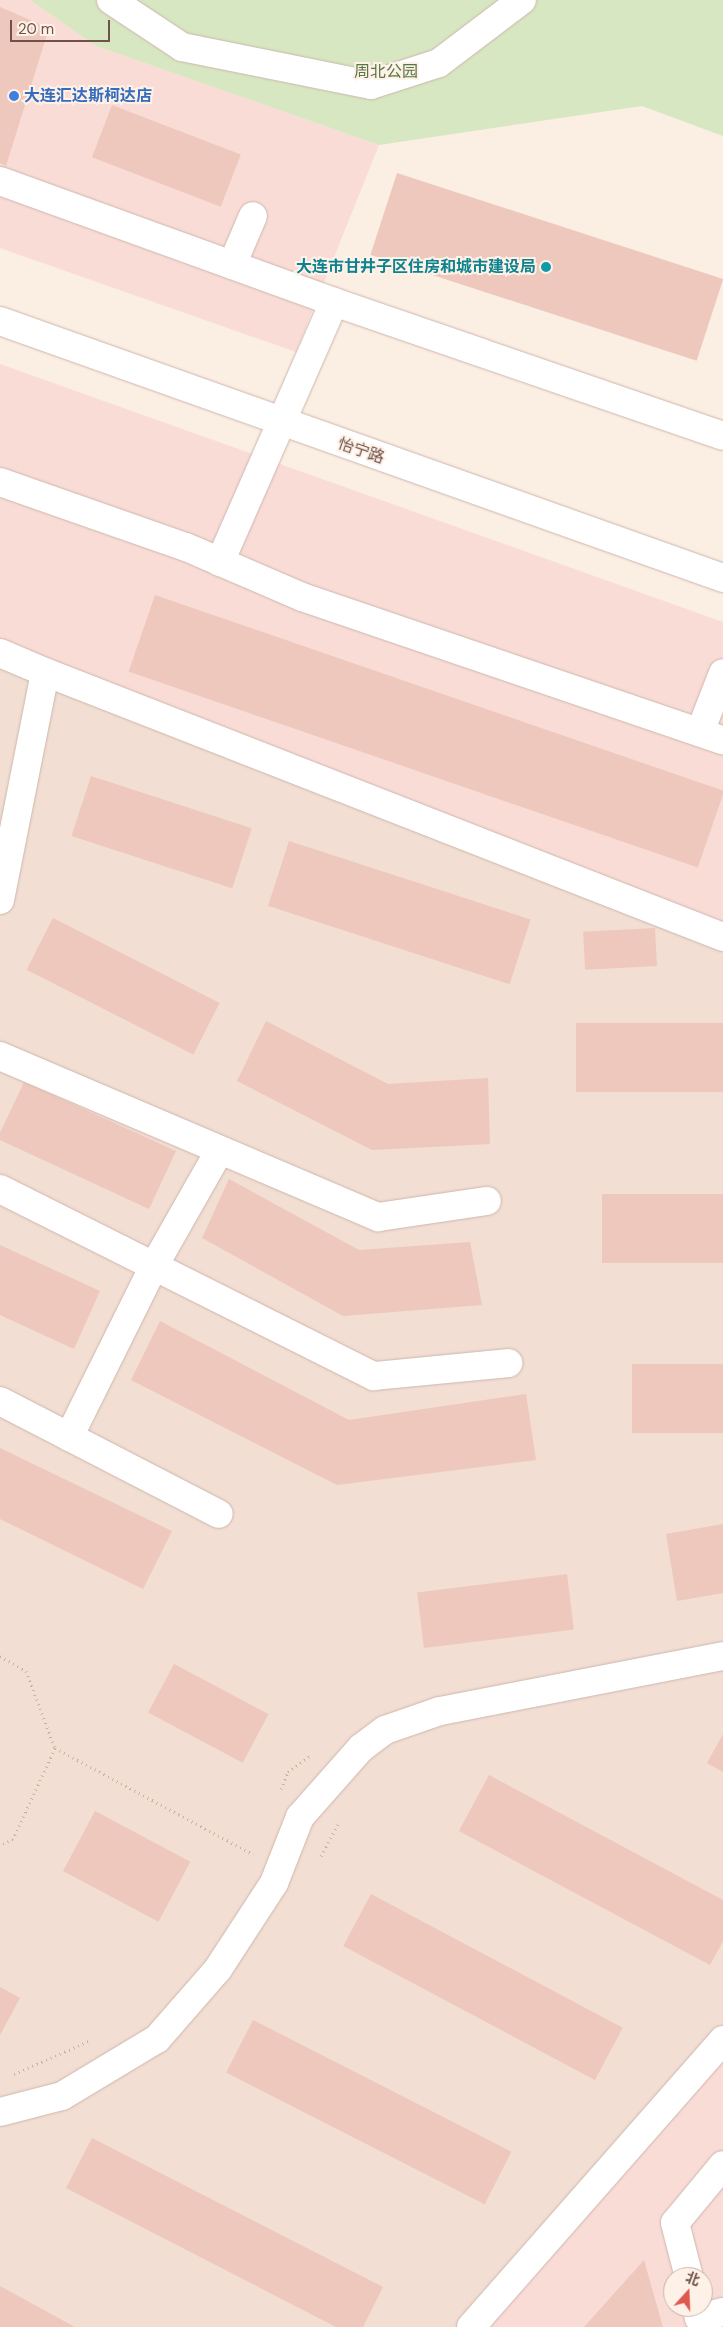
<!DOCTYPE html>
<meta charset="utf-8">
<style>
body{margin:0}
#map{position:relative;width:723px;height:2327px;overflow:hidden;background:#fbeee3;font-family:"DM Sans","Noto Sans SC",sans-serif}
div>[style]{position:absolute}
.residential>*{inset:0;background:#f2ded2}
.commercial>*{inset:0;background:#fadcd7}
.green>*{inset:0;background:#d7e7c2}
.building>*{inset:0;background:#eec8bc;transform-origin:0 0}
.path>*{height:3px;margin-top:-1.5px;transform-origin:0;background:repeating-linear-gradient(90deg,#d3ac9f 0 1px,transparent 0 5px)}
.roads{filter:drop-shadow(0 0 1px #cdb6ad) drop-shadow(0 0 1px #cdb6ad)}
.minor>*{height:28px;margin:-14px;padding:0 14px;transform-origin:14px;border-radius:14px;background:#fff}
.dots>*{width:14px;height:14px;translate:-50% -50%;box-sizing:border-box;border:2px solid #fef2e8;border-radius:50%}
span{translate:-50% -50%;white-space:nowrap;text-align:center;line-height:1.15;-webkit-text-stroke:4px #fef2e8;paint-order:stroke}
.park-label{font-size:16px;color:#5a7643}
.shop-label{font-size:16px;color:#366cbe;font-weight:700}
.left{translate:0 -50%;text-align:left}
.culture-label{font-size:16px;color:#0d838f;font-weight:700}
.right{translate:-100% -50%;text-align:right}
.street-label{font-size:16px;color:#71524a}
.north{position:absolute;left:663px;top:2267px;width:50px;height:50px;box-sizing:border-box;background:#fef2e8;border:1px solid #c6b2a9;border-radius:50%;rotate:20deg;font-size:14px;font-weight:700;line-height:20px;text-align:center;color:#71524a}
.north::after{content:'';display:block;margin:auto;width:18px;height:22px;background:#de594e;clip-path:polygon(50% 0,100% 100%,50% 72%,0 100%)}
.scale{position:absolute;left:10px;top:20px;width:100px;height:22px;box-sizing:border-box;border:2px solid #71524a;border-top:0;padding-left:6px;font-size:15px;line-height:18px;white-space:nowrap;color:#71524a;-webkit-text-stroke:4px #fef2e8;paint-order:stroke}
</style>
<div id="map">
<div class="residential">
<i style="clip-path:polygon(0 646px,723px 923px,723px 2062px,487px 2327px,0 2327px)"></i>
</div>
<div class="commercial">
<i style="clip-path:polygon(0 0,30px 0,96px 46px,379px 145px,296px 352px,0 248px)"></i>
<i style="clip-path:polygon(0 364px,723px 622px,723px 923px,0 646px)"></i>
<i style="clip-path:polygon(evenodd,723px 2062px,723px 2327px,487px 2327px,723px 2062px,673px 2277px,703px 2277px,703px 2307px,673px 2307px,673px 2277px)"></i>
</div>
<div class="green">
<i style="clip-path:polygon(30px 0,723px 0,723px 136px,642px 106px,379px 145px,96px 46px)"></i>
</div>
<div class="building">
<i style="clip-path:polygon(0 7px,49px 28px,6px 166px,0 163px)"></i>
<i style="left:112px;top:105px;width:138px;height:56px;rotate:21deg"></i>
<i style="left:397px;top:173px;width:343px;height:86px;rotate:18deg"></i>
<i style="left:155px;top:595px;width:602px;height:81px;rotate:19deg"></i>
<i style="left:91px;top:776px;width:169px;height:63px;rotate:18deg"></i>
<i style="left:289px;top:841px;width:254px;height:68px;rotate:18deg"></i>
<i style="left:53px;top:918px;width:187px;height:58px;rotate:27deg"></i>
<i style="left:655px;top:928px;width:38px;height:72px;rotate:87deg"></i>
<i style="clip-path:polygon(266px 1021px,388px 1084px,488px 1078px,490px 1144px,372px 1150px,237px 1081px)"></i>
<i style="left:723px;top:1023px;width:69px;height:147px;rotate:90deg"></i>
<i style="clip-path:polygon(24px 1082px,176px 1151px,149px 1209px,0 1140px,0 1133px)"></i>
<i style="clip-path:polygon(229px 1179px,359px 1250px,470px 1242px,482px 1305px,343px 1316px,202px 1238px)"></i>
<i style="left:723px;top:1194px;width:69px;height:121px;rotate:90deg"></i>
<i style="clip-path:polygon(0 1245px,100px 1291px,74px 1349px,0 1315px)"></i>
<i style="clip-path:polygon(160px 1321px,349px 1420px,526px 1394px,536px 1460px,337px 1485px,131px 1380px)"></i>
<i style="left:723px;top:1364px;width:69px;height:91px;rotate:90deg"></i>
<i style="clip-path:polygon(0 1448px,172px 1531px,143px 1589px,0 1519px)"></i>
<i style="clip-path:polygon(723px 1524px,723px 1593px,677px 1601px,666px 1534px)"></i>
<i style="left:567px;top:1574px;width:56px;height:151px;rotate:83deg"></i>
<i style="left:174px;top:1664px;width:107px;height:55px;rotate:28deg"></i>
<i style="clip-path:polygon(723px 1734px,723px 1772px,707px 1763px)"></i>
<i style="clip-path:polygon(489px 1775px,723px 1900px,723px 1941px,710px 1965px,459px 1831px)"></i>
<i style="left:95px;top:1811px;width:108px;height:68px;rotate:28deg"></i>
<i style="left:371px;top:1894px;width:285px;height:59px;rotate:28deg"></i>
<i style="clip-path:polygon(0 1987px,20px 1998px,0 2035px)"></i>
<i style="left:253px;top:2020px;width:290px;height:59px;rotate:27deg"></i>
<i style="clip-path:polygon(92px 2138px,383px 2287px,363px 2327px,336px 2327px,66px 2188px)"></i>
<i style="clip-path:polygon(644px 2260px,663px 2327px,584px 2327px)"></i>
<i style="clip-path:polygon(0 2286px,75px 2327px,0 2327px)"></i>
</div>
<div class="path">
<i style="left:0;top:1656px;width:30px;rotate:30deg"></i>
<i style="left:26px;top:1671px;width:82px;rotate:69.4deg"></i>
<i style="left:55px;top:1748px;width:100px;rotate:114.8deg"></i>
<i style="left:13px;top:1839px;width:14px;rotate:155deg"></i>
<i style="left:55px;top:1748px;width:225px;rotate:28.2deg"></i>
<i style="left:281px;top:1789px;width:18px;rotate:-68deg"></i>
<i style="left:288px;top:1772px;width:27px;rotate:-36deg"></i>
<i style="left:321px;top:1856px;width:36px;rotate:-62deg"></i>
<i style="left:14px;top:2074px;width:84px;rotate:-23.8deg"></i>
</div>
<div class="roads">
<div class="minor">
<i style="left:111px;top:0;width:85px;rotate:33.5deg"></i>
<i style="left:182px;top:47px;width:193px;rotate:11.4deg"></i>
<i style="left:371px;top:85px;width:71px;rotate:-17.9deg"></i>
<i style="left:439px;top:63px;width:104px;rotate:-37.2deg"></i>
<i style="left:0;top:181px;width:355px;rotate:19.9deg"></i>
<i style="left:334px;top:302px;width:411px;rotate:19deg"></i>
<i style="left:232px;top:265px;width:53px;rotate:-66.8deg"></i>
<i style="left:0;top:321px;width:767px;rotate:19.57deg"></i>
<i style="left:0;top:482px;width:197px;rotate:19.3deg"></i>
<i style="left:186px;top:547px;width:126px;rotate:23.3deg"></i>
<i style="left:302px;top:597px;width:445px;rotate:18.8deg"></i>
<i style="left:220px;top:562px;width:284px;rotate:-66.3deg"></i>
<i style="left:0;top:653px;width:49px;rotate:22.9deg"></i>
<i style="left:700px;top:732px;width:63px;rotate:-68.7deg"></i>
<i style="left:0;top:900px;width:232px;rotate:-78.8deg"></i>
<i style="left:45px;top:672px;width:728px;rotate:21.35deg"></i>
<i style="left:0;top:1056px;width:411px;rotate:23.1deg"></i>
<i style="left:378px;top:1217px;width:110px;rotate:-8.4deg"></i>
<i style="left:0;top:1189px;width:418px;rotate:26.6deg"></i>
<i style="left:374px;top:1376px;width:135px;rotate:-5.5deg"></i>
<i style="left:0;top:1401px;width:246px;rotate:27.3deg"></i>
<i style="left:69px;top:1437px;width:191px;rotate:-63.6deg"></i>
<i style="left:154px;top:1266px;width:133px;rotate:-60.4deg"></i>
<i style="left:0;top:2112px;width:64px;rotate:-14.5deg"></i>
<i style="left:62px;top:2096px;width:111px;rotate:-31deg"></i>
<i style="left:157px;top:2039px;width:93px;rotate:-48.9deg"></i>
<i style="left:218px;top:1969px;width:103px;rotate:-56.9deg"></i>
<i style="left:274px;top:1883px;width:71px;rotate:-68.5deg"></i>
<i style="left:300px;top:1817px;width:92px;rotate:-48.5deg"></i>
<i style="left:361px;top:1748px;width:30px;rotate:-37deg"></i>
<i style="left:385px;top:1730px;width:58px;rotate:-19.1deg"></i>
<i style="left:440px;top:1711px;width:288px;rotate:-11deg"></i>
<i style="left:689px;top:2277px;width:56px;rotate:-104.5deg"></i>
<i style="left:675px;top:2223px;width:75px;rotate:-50.4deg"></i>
<i style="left:696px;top:2307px;width:11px;rotate:75deg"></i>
<i style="left:699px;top:2318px;width:25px;rotate:-14deg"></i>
<i style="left:471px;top:2327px;width:382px;rotate:-48.7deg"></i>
</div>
</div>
<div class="dots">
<i style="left:14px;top:96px;background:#3f7fe0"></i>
<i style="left:546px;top:267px;background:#0f9aa8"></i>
</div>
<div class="park-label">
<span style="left:386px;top:72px">周北公园</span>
</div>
<div class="shop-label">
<span class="left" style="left:24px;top:96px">大连汇达斯柯达店</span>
</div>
<div class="culture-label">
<span class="right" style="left:536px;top:267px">大连市甘井子区住房和城市建设局</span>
</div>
<div class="street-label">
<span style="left:361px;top:451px;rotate:19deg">怡宁路</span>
</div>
<div class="north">北</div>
<div class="scale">20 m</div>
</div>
